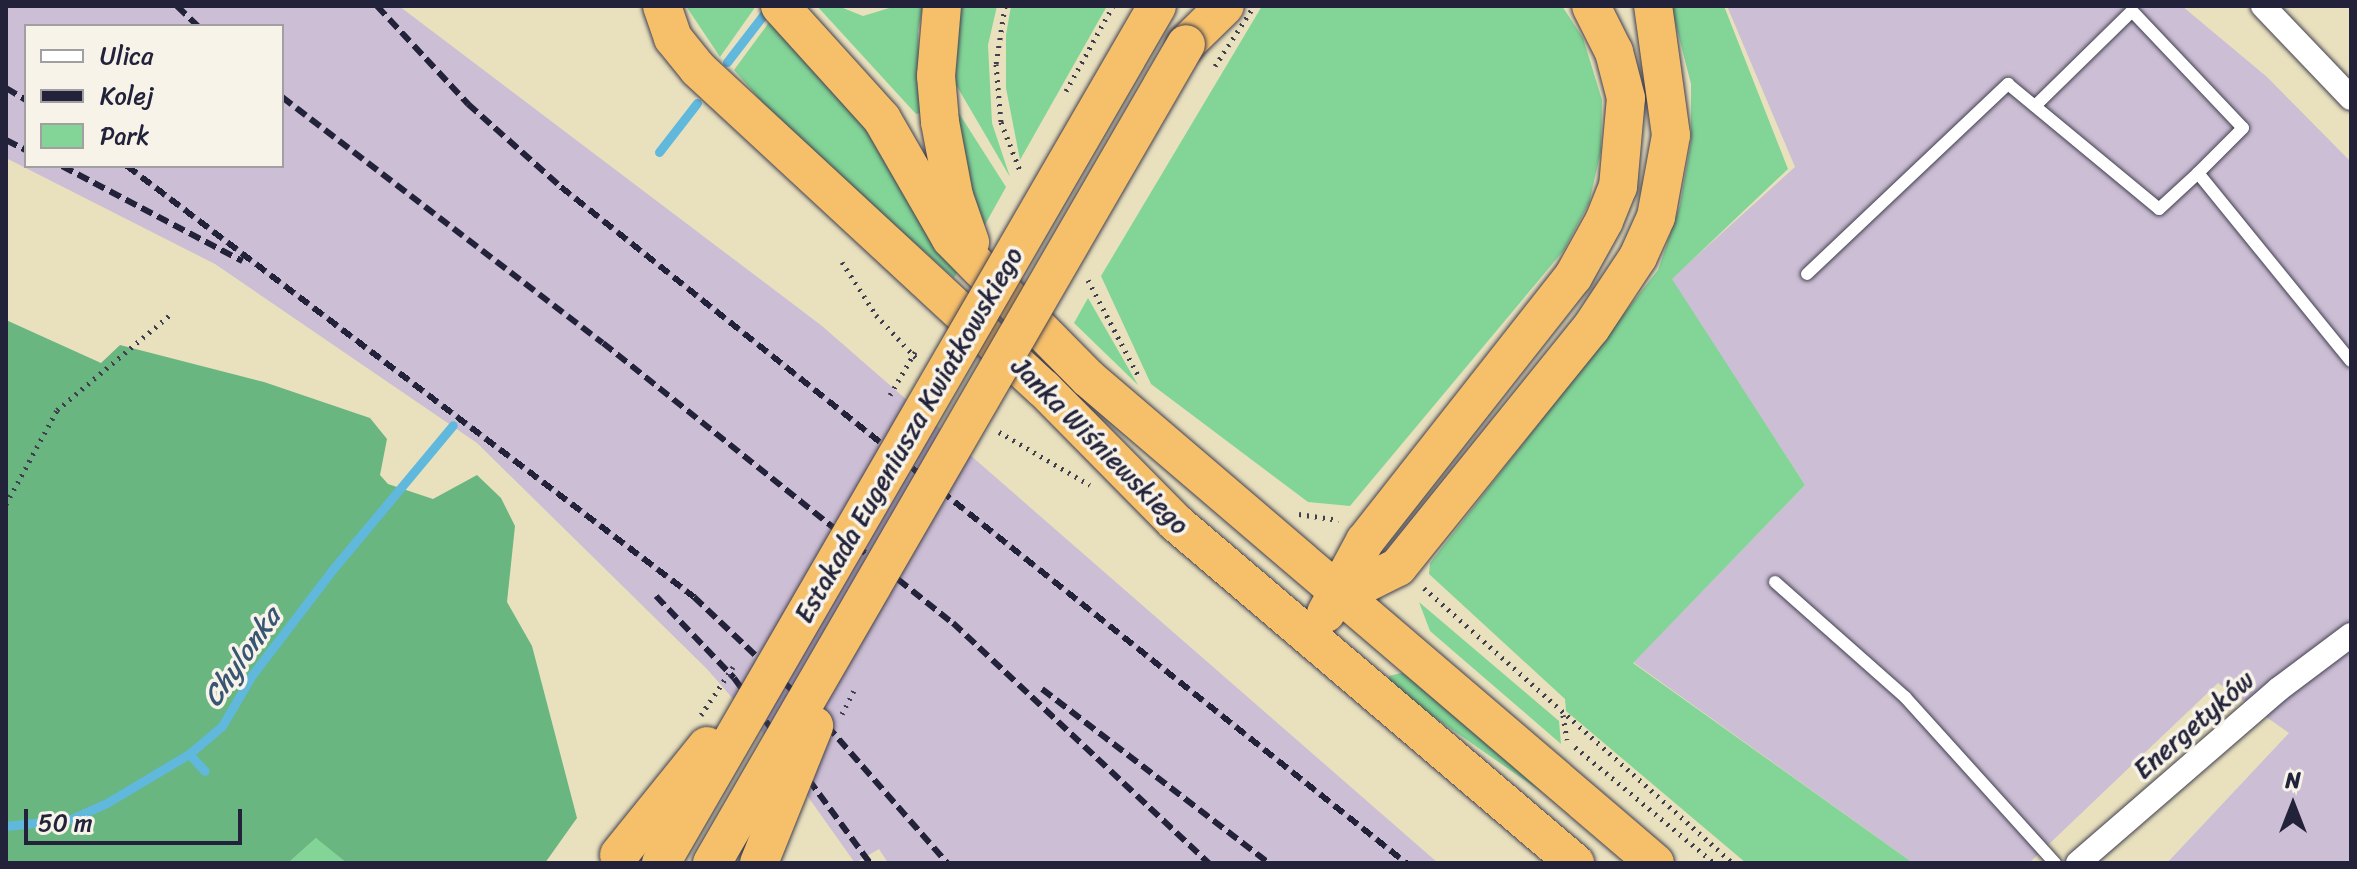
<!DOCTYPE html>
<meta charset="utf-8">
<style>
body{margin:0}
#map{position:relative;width:2357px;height:869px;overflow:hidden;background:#e9e1be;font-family:Sriracha,sans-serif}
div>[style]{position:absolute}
.industrial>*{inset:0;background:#ccbed4}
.green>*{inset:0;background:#82d597}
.forest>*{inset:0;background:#69b680}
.stream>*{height:9px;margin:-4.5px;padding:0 4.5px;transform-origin:4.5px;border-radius:4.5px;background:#60b8dd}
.path>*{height:5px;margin-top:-2.5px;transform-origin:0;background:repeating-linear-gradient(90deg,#403f4f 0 2px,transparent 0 8px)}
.roads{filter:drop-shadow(0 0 2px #403f4f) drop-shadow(0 0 2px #403f4f)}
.service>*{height:12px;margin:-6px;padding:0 6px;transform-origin:6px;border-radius:6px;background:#fff}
.minor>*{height:24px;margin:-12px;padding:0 12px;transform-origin:12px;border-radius:12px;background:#fff}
.trunk>*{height:38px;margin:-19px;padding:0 19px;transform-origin:19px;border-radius:19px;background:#f6c06b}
.rail>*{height:6px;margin-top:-3px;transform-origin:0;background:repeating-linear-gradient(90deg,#22223b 0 12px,transparent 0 18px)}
.path-bridge>*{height:5px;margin-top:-2.5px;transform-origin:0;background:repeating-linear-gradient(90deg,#403f4f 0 2px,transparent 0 8px)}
.bridges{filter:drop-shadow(0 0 2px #403f4f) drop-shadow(0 0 2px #403f4f)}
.trunk-bridge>*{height:38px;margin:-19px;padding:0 19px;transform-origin:19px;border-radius:19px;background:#f6c06b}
span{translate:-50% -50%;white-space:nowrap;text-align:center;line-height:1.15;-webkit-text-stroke:7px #f7f3e8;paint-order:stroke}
.street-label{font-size:26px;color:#22223b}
.water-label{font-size:28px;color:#385674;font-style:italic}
.frame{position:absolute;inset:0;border:8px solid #22223b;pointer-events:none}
.legend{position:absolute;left:24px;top:24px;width:260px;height:144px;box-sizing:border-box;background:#f7f3e8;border:2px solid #a29fa3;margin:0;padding:10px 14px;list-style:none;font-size:24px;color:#22223b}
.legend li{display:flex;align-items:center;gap:16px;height:40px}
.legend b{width:40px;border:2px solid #a29fa3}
.north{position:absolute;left:2253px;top:765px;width:80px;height:80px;-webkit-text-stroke:6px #f7f3e8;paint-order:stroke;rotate:0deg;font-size:22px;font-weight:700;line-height:32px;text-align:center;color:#22223b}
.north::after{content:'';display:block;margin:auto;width:28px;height:36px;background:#22223b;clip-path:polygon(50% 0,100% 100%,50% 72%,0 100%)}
.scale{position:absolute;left:24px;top:809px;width:218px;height:36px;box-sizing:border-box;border:4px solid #22223b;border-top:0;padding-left:10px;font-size:24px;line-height:28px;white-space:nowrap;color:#22223b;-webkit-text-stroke:6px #f7f3e8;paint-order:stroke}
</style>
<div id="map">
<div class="industrial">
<i style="clip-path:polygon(evenodd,6px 6px,399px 6px,822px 326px,1438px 863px,888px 863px,879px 849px,855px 863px,762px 732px,707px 669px,477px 443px,215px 264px,6px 158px,6px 6px,26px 26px,282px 26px,282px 166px,26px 166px,26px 26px)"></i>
<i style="clip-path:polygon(1727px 6px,2182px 6px,2267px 77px,2351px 162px,2351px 863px,2167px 863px,2289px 733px,2218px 683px,2029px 863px,1913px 863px,1633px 662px,1805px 485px,1671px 279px,1795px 167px)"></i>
</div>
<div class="green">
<i style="clip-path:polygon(686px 6px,756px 6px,720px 57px)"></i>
<i style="clip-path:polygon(817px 6px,838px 6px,863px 16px,896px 6px,923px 6px,918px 31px,921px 113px,916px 114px)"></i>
<i style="clip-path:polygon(961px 6px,997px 6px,988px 45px,992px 123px,1010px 177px,955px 83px)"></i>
<i style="clip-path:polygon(1011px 6px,1107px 6px,1020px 160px,1006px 88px,1006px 35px)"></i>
<i style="clip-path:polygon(1262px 6px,1562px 6px,1583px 38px,1602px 100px,1601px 151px,1589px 203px,1564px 250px,1350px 506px,1308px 502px,1151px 384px,1101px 276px)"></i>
<i style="clip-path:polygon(1671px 6px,1724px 6px,1788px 169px,1672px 279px,1805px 485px,1633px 663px,1913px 863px,1746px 863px,1566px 711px,1565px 699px,1429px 574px,1430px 563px,1658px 270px,1680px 205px,1691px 141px,1691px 84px)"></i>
<i style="clip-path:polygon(773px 17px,824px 68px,961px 266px,954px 278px,787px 130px,734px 70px)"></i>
<i style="clip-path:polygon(946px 93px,1006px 187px,982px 230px)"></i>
<i style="clip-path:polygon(1088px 298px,1138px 385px,1074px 323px)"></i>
<i style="clip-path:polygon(1419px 602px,1559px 721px,1561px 744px,1430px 631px)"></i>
<i style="clip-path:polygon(1405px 672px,1543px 793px,1391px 687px,1389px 676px)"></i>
<i style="clip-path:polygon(316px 838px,331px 845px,347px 863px,288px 863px)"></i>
</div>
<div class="forest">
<i style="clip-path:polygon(6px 320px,101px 363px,120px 345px,264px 382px,370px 418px,387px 439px,380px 475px,388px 484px,433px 499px,477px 475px,501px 498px,515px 526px,507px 602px,532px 646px,577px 818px,545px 863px,347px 863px,316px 838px,288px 863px,6px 863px)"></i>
</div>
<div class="stream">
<i style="left:727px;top:62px;width:61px;rotate:-52.4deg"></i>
<i style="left:659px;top:152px;width:62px;rotate:-52.2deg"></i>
<i style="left:189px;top:754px;width:23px;rotate:47deg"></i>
<i style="left:6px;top:826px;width:65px;rotate:-6.1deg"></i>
<i style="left:71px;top:819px;width:37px;rotate:-24deg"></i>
<i style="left:105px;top:804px;width:98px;rotate:-30.8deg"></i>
<i style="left:189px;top:754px;width:43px;rotate:-40.3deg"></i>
<i style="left:222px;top:726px;width:59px;rotate:-59.5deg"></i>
<i style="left:252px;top:675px;width:133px;rotate:-52.6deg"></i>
<i style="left:333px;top:569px;width:187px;rotate:-50.2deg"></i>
</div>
<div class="path">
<i style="left:1005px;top:6px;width:59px;rotate:98.8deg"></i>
<i style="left:996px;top:64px;width:58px;rotate:85.1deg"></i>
<i style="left:1001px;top:122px;width:55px;rotate:68.6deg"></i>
<i style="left:842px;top:262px;width:63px;rotate:57.3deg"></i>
<i style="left:876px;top:315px;width:60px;rotate:47deg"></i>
<i style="left:1088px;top:280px;width:110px;rotate:62.3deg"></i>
<i style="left:999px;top:432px;width:105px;rotate:30.2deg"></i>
<i style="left:6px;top:504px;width:107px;rotate:-61.5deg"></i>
<i style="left:57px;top:410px;width:150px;rotate:-40.1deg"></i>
<i style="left:1299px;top:514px;width:40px;rotate:8.5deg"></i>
<i style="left:1424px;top:588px;width:414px;rotate:41.7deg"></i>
<i style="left:1563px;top:715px;width:25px;rotate:81deg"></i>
<i style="left:1575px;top:747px;width:181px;rotate:39.8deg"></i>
</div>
<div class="roads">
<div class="service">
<i style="left:2035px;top:106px;width:136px;rotate:-44.4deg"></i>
<i style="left:2132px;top:11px;width:161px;rotate:46.5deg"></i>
<i style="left:2243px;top:128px;width:64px;rotate:135deg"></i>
<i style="left:1807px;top:274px;width:277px;rotate:-43.4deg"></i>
<i style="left:2008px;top:84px;width:196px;rotate:39.6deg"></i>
<i style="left:2159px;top:209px;width:53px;rotate:-42.7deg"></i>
<i style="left:2198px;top:173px;width:242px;rotate:50.9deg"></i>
<i style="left:1775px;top:582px;width:174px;rotate:41.5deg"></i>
<i style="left:1905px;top:697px;width:224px;rotate:47.9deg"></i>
</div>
<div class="minor">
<i style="left:2263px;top:6px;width:127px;rotate:46.3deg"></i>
<i style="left:2078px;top:863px;width:266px;rotate:-40.9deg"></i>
<i style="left:2279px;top:689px;width:90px;rotate:-36.9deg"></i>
</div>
<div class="trunk">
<i style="left:662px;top:6px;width:34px;rotate:71deg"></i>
<i style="left:673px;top:38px;width:40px;rotate:51deg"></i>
<i style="left:698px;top:69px;width:471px;rotate:42.8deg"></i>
<i style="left:1044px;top:389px;width:187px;rotate:45.4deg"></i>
<i style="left:1175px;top:522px;width:526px;rotate:40.45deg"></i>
<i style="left:780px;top:6px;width:152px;rotate:47.9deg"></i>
<i style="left:882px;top:119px;width:138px;rotate:60.1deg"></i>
<i style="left:951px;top:239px;width:195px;rotate:45.4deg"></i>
<i style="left:1088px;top:378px;width:746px;rotate:40.54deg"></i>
<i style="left:942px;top:6px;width:70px;rotate:94.9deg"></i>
<i style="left:936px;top:76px;width:46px;rotate:85deg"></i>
<i style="left:940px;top:122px;width:75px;rotate:79.3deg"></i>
<i style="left:954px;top:196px;width:49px;rotate:70.8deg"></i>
<i style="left:1186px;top:44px;width:54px;rotate:-44.3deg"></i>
<i style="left:1340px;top:596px;width:65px;rotate:-26.6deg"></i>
<i style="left:1398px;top:567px;width:307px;rotate:-51.1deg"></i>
<i style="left:1591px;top:328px;width:85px;rotate:-56.5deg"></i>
<i style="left:1638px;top:257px;width:44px;rotate:-65.8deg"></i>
<i style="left:1656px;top:217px;width:83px;rotate:-79.6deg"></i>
<i style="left:1671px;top:135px;width:130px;rotate:-97.9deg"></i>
<i style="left:1326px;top:613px;width:82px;rotate:-61.6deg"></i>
<i style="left:1365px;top:541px;width:336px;rotate:-51.8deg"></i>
<i style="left:1573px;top:277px;width:64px;rotate:-61deg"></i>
<i style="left:1604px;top:221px;width:37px;rotate:-68deg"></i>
<i style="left:1618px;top:187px;width:89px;rotate:-84.9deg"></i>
<i style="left:1626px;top:98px;width:48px;rotate:-104.6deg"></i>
<i style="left:1614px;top:52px;width:51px;rotate:-116.6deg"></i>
</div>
</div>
<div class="rail">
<i style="left:177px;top:6px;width:29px;rotate:44deg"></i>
<i style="left:377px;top:6px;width:134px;rotate:47.1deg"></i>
<i style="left:468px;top:104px;width:125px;rotate:41.7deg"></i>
<i style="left:561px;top:187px;width:1082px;rotate:38.66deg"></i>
<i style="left:6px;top:88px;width:23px;rotate:31deg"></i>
<i style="left:282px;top:97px;width:404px;rotate:37.5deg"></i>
<i style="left:603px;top:343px;width:448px;rotate:38.7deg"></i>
<i style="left:953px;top:623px;width:351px;rotate:43.2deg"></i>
<i style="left:6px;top:140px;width:22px;rotate:27deg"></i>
<i style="left:62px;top:166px;width:204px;rotate:27.8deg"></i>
<i style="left:127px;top:166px;width:712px;rotate:37.24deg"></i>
<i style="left:694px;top:597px;width:167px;rotate:43.5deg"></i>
<i style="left:815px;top:712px;width:201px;rotate:48.8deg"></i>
<i style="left:656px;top:596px;width:113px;rotate:46.4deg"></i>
<i style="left:734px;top:678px;width:230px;rotate:53.7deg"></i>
<i style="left:1042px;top:689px;width:286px;rotate:37.5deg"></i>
</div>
<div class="path-bridge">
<i style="left:1215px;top:66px;width:72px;rotate:-57deg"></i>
<i style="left:1066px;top:91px;width:97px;rotate:-61.1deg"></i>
<i style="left:890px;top:395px;width:50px;rotate:-59.8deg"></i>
<i style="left:842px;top:714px;width:27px;rotate:-63deg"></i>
<i style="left:701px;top:715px;width:58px;rotate:-56.3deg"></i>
</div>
<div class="bridges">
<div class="trunk-bridge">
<i style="left:619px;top:855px;width:140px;rotate:-51.1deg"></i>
<i style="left:661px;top:863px;width:990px;rotate:-59.94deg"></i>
<i style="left:712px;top:863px;width:946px;rotate:-59.94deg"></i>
<i style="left:759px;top:863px;width:148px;rotate:-68.1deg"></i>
</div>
</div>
<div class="street-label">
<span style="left:909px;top:435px;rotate:-60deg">Estakada Eugeniusza Kwiatkowskiego</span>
<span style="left:1100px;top:446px;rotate:45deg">Janka Wiśniewskiego</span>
<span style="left:2194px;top:725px;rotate:-41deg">Energetyków</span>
</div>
<div class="water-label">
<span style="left:242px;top:657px;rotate:-55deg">Chylonka</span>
</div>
<div class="frame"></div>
<ul class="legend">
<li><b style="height:10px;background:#fff"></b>Ulica</li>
<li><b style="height:10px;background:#22223b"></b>Kolej</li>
<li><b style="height:22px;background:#82d597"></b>Park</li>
</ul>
<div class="north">N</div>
<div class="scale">50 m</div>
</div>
